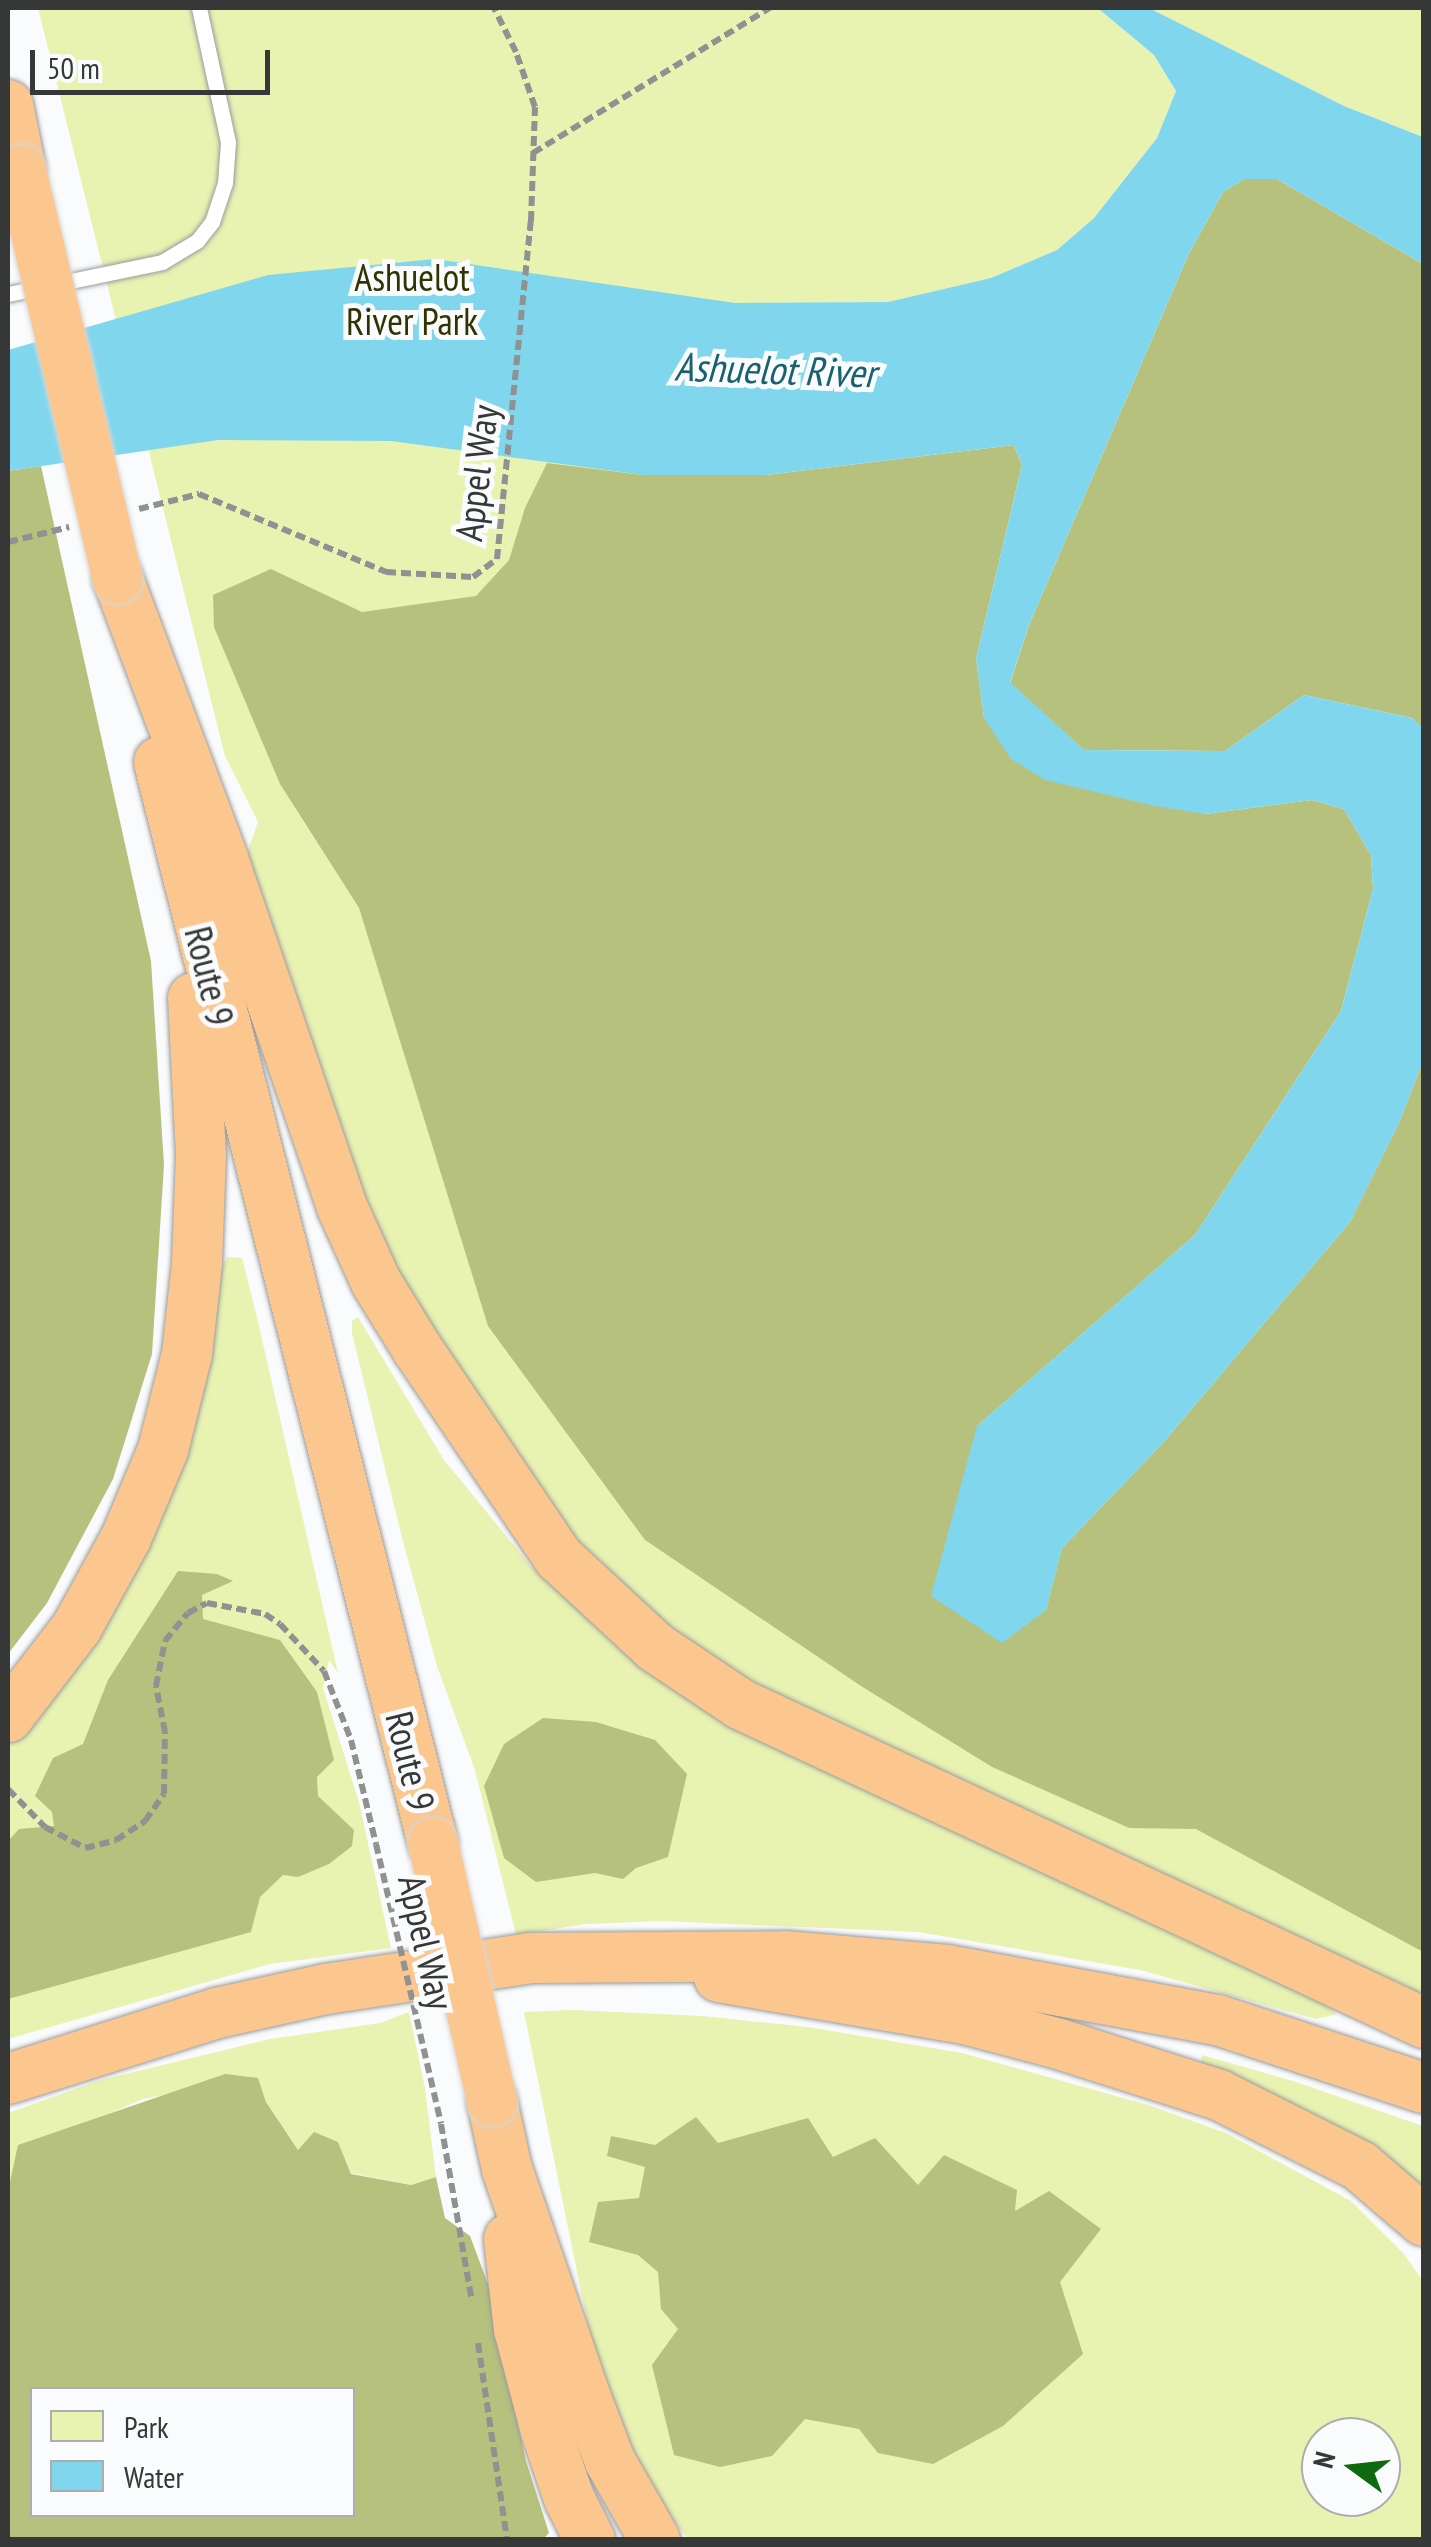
<!DOCTYPE html>
<style>
body{margin:0}
#map{position:relative;width:1431px;height:2547px;overflow:hidden;background:#fafbfc;font-family:"PT Sans Narrow",sans-serif}
div>[style]{position:absolute}
.green>*{inset:0;background:#e8f2b1}
.forest>*{inset:0;background:#b6c17e}
.water>*{inset:0;background:#80d7ed}
.path>*{height:6px;margin-top:-3px;transform-origin:0;background:repeating-linear-gradient(90deg,#909191 0 10px,transparent 0 15px)}
.roads{filter:drop-shadow(0 0 2px #9a9b9c) drop-shadow(0 0 2px #9a9b9c)}
.service>*{height:15px;margin:-7.5px;padding:0 7.5px;transform-origin:7.5px;border-radius:7.5px;background:#fff}
.trunk>*{height:50px;margin:-25px;padding:0 25px;transform-origin:25px;border-radius:25px;background:#fbc78f}
.path-bridge>*{height:6px;margin-top:-3px;transform-origin:0;background:repeating-linear-gradient(90deg,#909191 0 10px,transparent 0 15px)}
.bridges{filter:drop-shadow(0 0 2px #d7d7d7) drop-shadow(0 0 2px #d7d7d7)}
.trunk-bridge>*{height:50px;margin:-25px;padding:0 25px;transform-origin:25px;border-radius:25px;background:#fbc78f}
span{translate:-50% -50%;white-space:nowrap;text-align:center;line-height:1.15;-webkit-text-stroke:10px #fafbfc;paint-order:stroke}
.park-label{font-size:38px;color:#2f3400}
.street-label{font-size:38px;color:#363737}
.water-label{font-size:40px;color:#196170;font-style:italic}
.frame{position:absolute;inset:0;border:10px solid #363737;pointer-events:none}
.legend{position:absolute;left:30px;top:2387px;width:325px;height:130px;box-sizing:border-box;background:#fafbfc;border:2px solid #acadad;margin:0;padding:12px 18px;list-style:none;font-size:30px;color:#363737}
.legend li{display:flex;align-items:center;gap:20px;height:50px}
.legend b{width:50px;border:2px solid #acadad}
.north{position:absolute;left:1301px;top:2417px;width:100px;height:100px;box-sizing:border-box;background:#fafbfc;border:2px solid #acadad;border-radius:50%;rotate:285deg;font-size:28px;font-weight:700;line-height:40px;text-align:center;color:#363737}
.north::after{content:'';display:block;margin:auto;width:35px;height:45px;background:#0e6910;clip-path:polygon(50% 0,100% 100%,50% 72%,0 100%)}
.scale{position:absolute;left:30px;top:50px;width:240px;height:45px;box-sizing:border-box;border:5px solid #363737;border-top:0;padding-left:12px;font-size:30px;line-height:35px;white-space:nowrap;color:#363737;-webkit-text-stroke:8px #fafbfc;paint-order:stroke}
</style>
<div id="map">
<div class="green">
<i style="clip-path:polygon(38px 8px,1064px 8px,1100px 10px,1154px 55px,1176px 91px,1157px 138px,1094px 218px,1057px 250px,991px 278px,889px 302px,771px 303px,646px 475px,766px 475px,976px 659px,1205px 814px,1312px 800px,1062px 1548px,1162px 1444px,1350px 1222px,1399px 1123px,1423px 1061px,1423px 1899px,955px 1640px,451px 893px,295px 808px,359px 908px,418px 1096px,645px 1540px,861px 1685px,992px 1767px,1129px 1828px,1196px 1828px,1423px 1952px,1423px 1995px,1013px 1808px,697px 1655px,585px 1563px,379px 1251px,245px 859px,258px 822px,225px 756px)"></i>
<i style="clip-path:polygon(1149px 8px,1423px 8px,1423px 137px,1344px 106px)"></i>
<i style="clip-path:polygon(227px 1257px,242px 1258px,256px 1313px,338px 1673px,329px 1660px,323px 1688px,359px 1802px,391px 1948px,270px 1964px,8px 2039px,8px 1733px,26px 1713px)"></i>
<i style="clip-path:polygon(358px 1317px,444px 1460px,531px 1566px,725px 1717px,871px 1793px,1309px 1990px,1337px 2014px,1316px 2019px,1140px 1970px,918px 1932px,662px 1921px,585px 1924px,516px 1935px,475px 1770px,437px 1666px,401px 1534px,352px 1333px,352px 1321px)"></i>
<i style="clip-path:polygon(evenodd,572px 2010px,702px 2016px,808px 2027px,962px 2053px,1148px 2105px,1226px 2133px,1351px 2201px,1404px 2254px,1423px 2281px,1423px 2539px,688px 2539px,646px 2482px,593px 2350px,524px 2012px,572px 2010px,1321px 2437px,1381px 2437px,1381px 2497px,1321px 2497px,1321px 2437px)"></i>
<i style="clip-path:polygon(409px 2012px,425px 2088px,436px 2177px,411px 2185px,351px 2173px,338px 2142px,299px 2151px,266px 2102px,258px 2078px,143px 2099px,73px 2129px,12px 2180px,8px 2191px,8px 2113px,101px 2080px,270px 2039px,380px 2023px)"></i>
<i style="clip-path:polygon(1202px 2055px,1296px 2082px,1423px 2126px,1423px 2209px,1198px 2076px)"></i>
</div>
<div class="forest">
<i style="clip-path:polygon(1244px 179px,1277px 179px,1423px 264px,1423px 729px,1412px 718px,1304px 695px,1225px 751px,1084px 750px,1010px 683px,1029px 625px,1189px 253px,1223px 192px)"></i>
<i style="clip-path:polygon(1014px 445px,1022px 465px,976px 659px,984px 718px,1205px 814px,1312px 800px,1344px 809px,1371px 855px,1373px 889px,1341px 1011px,1195px 1235px,977px 1426px,1046px 1610px,1062px 1548px,1162px 1444px,1350px 1222px,1399px 1123px,1423px 1061px,1423px 1952px,1196px 1829px,1129px 1828px,992px 1767px,861px 1686px,645px 1540px,488px 1326px,359px 908px,280px 784px,214px 627px,213px 595px,271px 569px,362px 612px,476px 596px,509px 560px,525px 508px,547px 463px,643px 475px,766px 475px)"></i>
<i style="clip-path:polygon(41px 466px,151px 961px,164px 1165px,152px 1354px,113px 1479px,47px 1603px,8px 1654px,8px 471px)"></i>
<i style="clip-path:polygon(178px 1571px,217px 1574px,233px 1581px,202px 1595px,203px 1619px,280px 1640px,317px 1692px,334px 1760px,317px 1777px,318px 1796px,354px 1830px,352px 1846px,329px 1864px,298px 1877px,283px 1875px,260px 1897px,251px 1932px,8px 1999px,8px 1841px,19px 1829px,54px 1826px,52px 1812px,35px 1796px,53px 1758px,83px 1744px,108px 1680px)"></i>
<i style="clip-path:polygon(543px 1718px,596px 1722px,655px 1740px,687px 1774px,668px 1857px,636px 1868px,623px 1879px,595px 1873px,536px 1882px,504px 1858px,484px 1786px,504px 1744px)"></i>
<i style="clip-path:polygon(evenodd,225px 2074px,258px 2078px,266px 2102px,298px 2150px,314px 2132px,338px 2142px,351px 2174px,411px 2185px,436px 2177px,445px 2218px,470px 2236px,488px 2284px,526px 2461px,549px 2533px,542px 2540px,8px 2539px,8px 2191px,18px 2145px,225px 2074px,32px 2390px,352px 2390px,352px 2514px,32px 2514px,32px 2390px)"></i>
<i style="clip-path:polygon(696px 2117px,718px 2143px,808px 2118px,833px 2157px,875px 2138px,918px 2185px,944px 2155px,1017px 2190px,1015px 2211px,1049px 2191px,1101px 2229px,1060px 2282px,1083px 2354px,1003px 2426px,933px 2464px,878px 2453px,859px 2429px,805px 2419px,772px 2456px,720px 2467px,674px 2455px,652px 2365px,678px 2329px,661px 2309px,658px 2272px,638px 2255px,589px 2242px,598px 2202px,639px 2198px,645px 2167px,607px 2156px,611px 2136px,655px 2145px)"></i>
</div>
<div class="water">
<i style="clip-path:polygon(1064px 8px,1149px 8px,1344px 106px,1423px 137px,1423px 264px,1277px 179px,1244px 179px,1223px 192px,1189px 253px,1029px 625px,1010px 682px,1084px 750px,1225px 751px,1304px 695px,1412px 718px,1424px 729px,1423px 1061px,1399px 1123px,1350px 1222px,1162px 1444px,1062px 1548px,1046px 1610px,1002px 1643px,931px 1596px,977px 1426px,1195px 1235px,1341px 1011px,1373px 889px,1371px 855px,1344px 809px,1312px 800px,1205px 814px,1155px 806px,1045px 780px,1011px 759px,984px 718px,976px 659px,1022px 465px,1014px 445px,766px 475px,643px 475px,391px 441px,218px 440px,8px 471px,8px 350px,268px 275px,435px 259px,735px 303px,888px 302px,991px 278px,1057px 250px,1094px 218px,1157px 138px,1176px 91px,1154px 55px,1100px 10px)"></i>
</div>
<div class="path">
<i style="left:533px;top:153px;width:278px;rotate:-31.5deg"></i>
<i style="left:139px;top:509px;width:62px;rotate:-14deg"></i>
<i style="left:199px;top:494px;width:203px;rotate:22.6deg"></i>
<i style="left:386px;top:572px;width:87px;rotate:3.3deg"></i>
<i style="left:473px;top:577px;width:30px;rotate:-37deg"></i>
<i style="left:497px;top:559px;width:340px;rotate:-84.3deg"></i>
<i style="left:531px;top:221px;width:114px;rotate:-88deg"></i>
<i style="left:535px;top:107px;width:58px;rotate:-109.1deg"></i>
<i style="left:516px;top:52px;width:49px;rotate:-116.6deg"></i>
<i style="left:8px;top:542px;width:63px;rotate:-13.8deg"></i>
<i style="left:8px;top:1789px;width:53px;rotate:45.8deg"></i>
<i style="left:45px;top:1827px;width:45px;rotate:27.7deg"></i>
<i style="left:85px;top:1848px;width:32px;rotate:-14deg"></i>
<i style="left:116px;top:1840px;width:35px;rotate:-33deg"></i>
<i style="left:145px;top:1821px;width:33px;rotate:-55deg"></i>
<i style="left:164px;top:1794px;width:62px;rotate:-89.1deg"></i>
<i style="left:165px;top:1732px;width:47px;rotate:-101.1deg"></i>
<i style="left:156px;top:1686px;width:46px;rotate:-78.7deg"></i>
<i style="left:165px;top:1641px;width:36px;rotate:-51deg"></i>
<i style="left:188px;top:1613px;width:21px;rotate:-28deg"></i>
<i style="left:207px;top:1603px;width:59px;rotate:10.7deg"></i>
<i style="left:265px;top:1614px;width:18px;rotate:34deg"></i>
<i style="left:280px;top:1624px;width:64px;rotate:46.9deg"></i>
<i style="left:324px;top:1671px;width:74px;rotate:68.6deg"></i>
<i style="left:351px;top:1740px;width:107px;rotate:76.5deg"></i>
<i style="left:441px;top:2124px;width:180px;rotate:80.1deg"></i>
<i style="left:478px;top:2343px;width:199px;rotate:81.6deg"></i>
</div>
<div class="roads">
<div class="service">
<i style="left:8px;top:294px;width:157px;rotate:-11.7deg"></i>
<i style="left:162px;top:262px;width:41px;rotate:-31deg"></i>
<i style="left:197px;top:241px;width:24px;rotate:-52deg"></i>
<i style="left:212px;top:222px;width:41px;rotate:-71.6deg"></i>
<i style="left:225px;top:183px;width:41px;rotate:-85.8deg"></i>
<i style="left:228px;top:142px;width:137px;rotate:-102.2deg"></i>
</div>
<div class="trunk">
<i style="left:8px;top:105px;width:66px;rotate:78.7deg"></i>
<i style="left:118px;top:579px;width:299px;rotate:69.4deg"></i>
<i style="left:223px;top:859px;width:368px;rotate:71.1deg"></i>
<i style="left:342px;top:1207px;width:82px;rotate:65.6deg"></i>
<i style="left:376px;top:1282px;width:80px;rotate:58.3deg"></i>
<i style="left:418px;top:1350px;width:251px;rotate:55.9deg"></i>
<i style="left:559px;top:1558px;width:131px;rotate:42.8deg"></i>
<i style="left:655px;top:1647px;width:102px;rotate:33.8deg"></i>
<i style="left:740px;top:1704px;width:755px;rotate:25deg"></i>
<i style="left:159px;top:762px;width:1115px;rotate:75.78deg"></i>
<i style="left:8px;top:1717px;width:113px;rotate:-52.5deg"></i>
<i style="left:77px;top:1627px;width:102px;rotate:-61.2deg"></i>
<i style="left:126px;top:1538px;width:95px;rotate:-67.2deg"></i>
<i style="left:163px;top:1450px;width:99px;rotate:-76deg"></i>
<i style="left:187px;top:1354px;width:92px;rotate:-83.7deg"></i>
<i style="left:197px;top:1263px;width:107px;rotate:-87.9deg"></i>
<i style="left:201px;top:1156px;width:158px;rotate:-92.9deg"></i>
<i style="left:719px;top:1977px;width:250px;rotate:9.7deg"></i>
<i style="left:965px;top:2019px;width:97px;rotate:14.9deg"></i>
<i style="left:1059px;top:2044px;width:168px;rotate:17.7deg"></i>
<i style="left:1219px;top:2095px;width:158px;rotate:26.7deg"></i>
<i style="left:1360px;top:2166px;width:84px;rotate:40.7deg"></i>
<i style="left:8px;top:2079px;width:219px;rotate:-17.5deg"></i>
<i style="left:217px;top:2013px;width:112px;rotate:-12.4deg"></i>
<i style="left:326px;top:1989px;width:206px;rotate:-8.6deg"></i>
<i style="left:530px;top:1958px;width:255px;rotate:-0.4deg"></i>
<i style="left:785px;top:1956px;width:163px;rotate:4.9deg"></i>
<i style="left:947px;top:1970px;width:276px;rotate:10.5deg"></i>
<i style="left:1218px;top:2020px;width:217px;rotate:18.3deg"></i>
<i style="left:492px;top:2101px;width:70px;rotate:77.6deg"></i>
<i style="left:507px;top:2169px;width:237px;rotate:71deg"></i>
<i style="left:584px;top:2393px;width:73px;rotate:69.1deg"></i>
<i style="left:610px;top:2461px;width:91px;rotate:60.3deg"></i>
<i style="left:509px;top:2239px;width:91px;rotate:83.7deg"></i>
<i style="left:519px;top:2329px;width:106px;rotate:75.2deg"></i>
<i style="left:546px;top:2431px;width:71px;rotate:71.1deg"></i>
<i style="left:569px;top:2498px;width:47px;rotate:63.4deg"></i>
</div>
</div>
<div class="path-bridge">
<i style="left:376px;top:1844px;width:287px;rotate:76.9deg"></i>
</div>
<div class="bridges">
<div class="trunk-bridge">
<i style="left:21px;top:170px;width:420px;rotate:76.7deg"></i>
<i style="left:433px;top:1843px;width:265px;rotate:77.1deg"></i>
</div>
</div>
<div class="park-label">
<span style="left:412px;top:299px">Ashuelot<br>River Park</span>
</div>
<div class="street-label">
<span style="left:476px;top:473px;rotate:-83deg">Appel Way</span>
<span style="left:210px;top:976px;rotate:76deg">Route 9</span>
<span style="left:411px;top:1761px;rotate:76deg">Route 9</span>
<span style="left:427px;top:1942px;rotate:77deg">Appel Way</span>
</div>
<div class="water-label">
<span style="left:775px;top:369px;rotate:2deg">Ashuelot River</span>
</div>
<div class="frame"></div>
<ul class="legend">
<li><b style="height:28px;background:#e8f2b1"></b>Park</li>
<li><b style="height:28px;background:#80d7ed"></b>Water</li>
</ul>
<div class="north">N</div>
<div class="scale">50 m</div>
</div>
